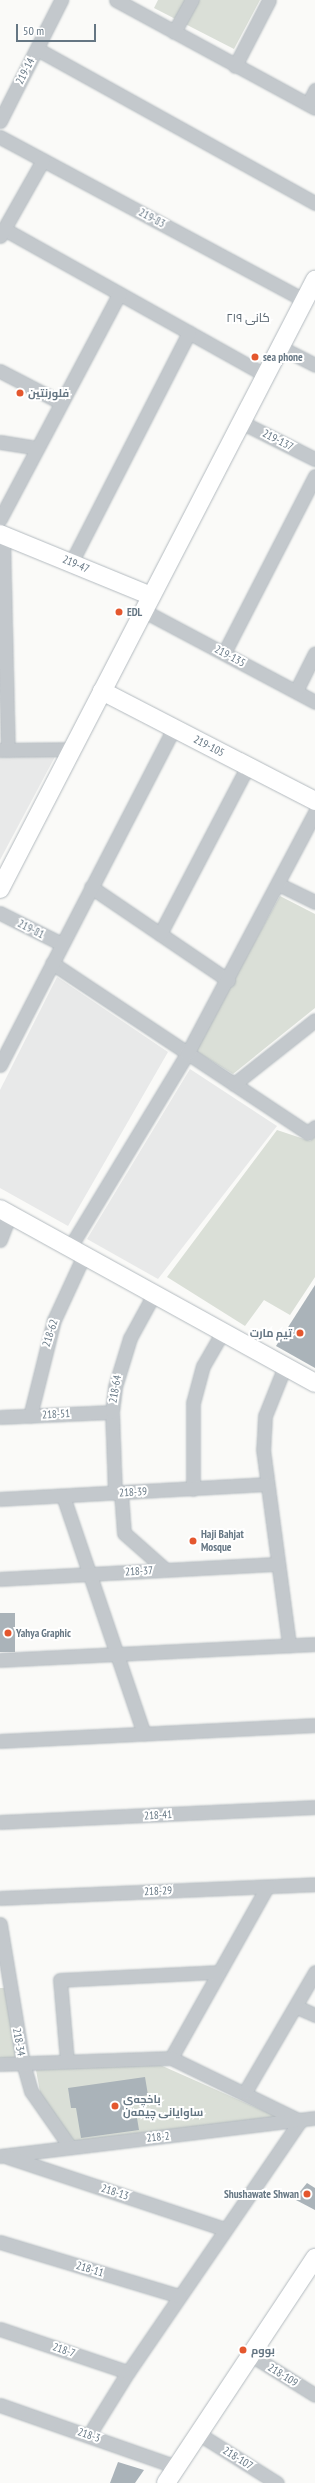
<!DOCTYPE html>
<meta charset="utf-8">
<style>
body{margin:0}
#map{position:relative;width:315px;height:2483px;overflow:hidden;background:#fafaf8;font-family:"PT Sans Narrow",Cairo,sans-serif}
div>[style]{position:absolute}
.built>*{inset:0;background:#e8e9e9}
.green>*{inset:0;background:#dadfd7}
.building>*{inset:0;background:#aab3b9;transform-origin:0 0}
.roads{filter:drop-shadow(0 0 1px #b3babf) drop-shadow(0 0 1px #b3babf)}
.street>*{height:13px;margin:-6.5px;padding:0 6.5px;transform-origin:6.5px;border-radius:6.5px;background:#c3c8cc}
.secondary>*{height:18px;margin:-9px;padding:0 9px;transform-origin:9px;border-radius:9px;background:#fff}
.dots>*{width:11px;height:11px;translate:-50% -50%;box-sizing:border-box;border:2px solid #fff;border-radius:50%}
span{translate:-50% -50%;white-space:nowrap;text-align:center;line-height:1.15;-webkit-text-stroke:4px #fff;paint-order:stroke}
.street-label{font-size:11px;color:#657683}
.poi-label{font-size:11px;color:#657683;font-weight:700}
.left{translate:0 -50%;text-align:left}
.right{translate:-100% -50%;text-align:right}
.neighbourhood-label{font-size:12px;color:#57646e}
.scale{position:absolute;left:16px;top:24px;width:80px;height:18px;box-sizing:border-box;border:2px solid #657683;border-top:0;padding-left:5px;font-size:12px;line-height:14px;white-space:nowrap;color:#657683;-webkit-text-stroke:3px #fff;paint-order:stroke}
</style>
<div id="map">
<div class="built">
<i style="clip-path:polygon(57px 753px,0 860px,0 755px)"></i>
<i style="clip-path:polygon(57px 977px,168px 1052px,68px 1226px,0 1188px,0 1090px)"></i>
<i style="clip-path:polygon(190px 1069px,277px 1126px,158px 1279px,87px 1239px)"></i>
</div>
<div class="green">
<i style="clip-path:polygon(158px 0,260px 0,234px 49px,154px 8px)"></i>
<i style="clip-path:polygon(280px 896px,315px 914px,315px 1008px,233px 1074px,194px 1050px)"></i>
<i style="clip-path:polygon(277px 1130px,310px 1141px,315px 1137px,315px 1277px,290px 1315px,264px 1300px,245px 1326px,167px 1277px)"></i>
<i style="clip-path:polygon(0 1988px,7px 1988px,18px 2059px,0 2059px)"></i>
<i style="clip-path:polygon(158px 2064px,280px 2118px,75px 2142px,42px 2103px,36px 2070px)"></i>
</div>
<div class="building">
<i style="clip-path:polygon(315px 1285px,315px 1368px,276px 1346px)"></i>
<i style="left:0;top:1613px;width:15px;height:39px"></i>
<i style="clip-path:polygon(145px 2077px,148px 2095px,127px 2099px,130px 2119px,137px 2118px,139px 2130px,81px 2138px,76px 2108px,71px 2108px,68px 2088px)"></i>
<i style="clip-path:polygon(307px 2183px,315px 2188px,315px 2210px,294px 2199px)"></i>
<i style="clip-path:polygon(118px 2462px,144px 2470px,135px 2483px,110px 2483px)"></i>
</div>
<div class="roads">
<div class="street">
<i style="left:116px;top:0;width:226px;rotate:28.5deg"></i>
<i style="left:174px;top:32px;width:37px;rotate:-61deg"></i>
<i style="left:37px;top:49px;width:318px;rotate:29deg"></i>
<i style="left:235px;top:66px;width:74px;rotate:-62.7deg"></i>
<i style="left:308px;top:104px;width:16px;rotate:-63deg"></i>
<i style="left:0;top:121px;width:136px;rotate:-63.2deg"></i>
<i style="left:0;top:137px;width:345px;rotate:28.2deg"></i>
<i style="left:4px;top:229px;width:299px;rotate:29.2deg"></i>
<i style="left:0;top:236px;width:87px;rotate:-60.5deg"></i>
<i style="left:280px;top:347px;width:39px;rotate:27deg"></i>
<i style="left:0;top:371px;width:68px;rotate:27.3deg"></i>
<i style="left:241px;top:422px;width:83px;rotate:26.6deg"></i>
<i style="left:0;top:442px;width:36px;rotate:9deg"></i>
<i style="left:0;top:519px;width:255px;rotate:-62.1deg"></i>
<i style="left:3px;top:535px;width:215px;rotate:88.7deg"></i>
<i style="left:72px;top:561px;width:257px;rotate:-62.9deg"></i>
<i style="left:144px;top:611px;width:194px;rotate:28deg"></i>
<i style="left:224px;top:653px;width:199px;rotate:-62.8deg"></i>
<i style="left:296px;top:691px;width:42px;rotate:-63.4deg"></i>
<i style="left:0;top:750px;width:72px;rotate:-0.8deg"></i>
<i style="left:278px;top:884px;width:41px;rotate:25.9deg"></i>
<i style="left:91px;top:887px;width:166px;rotate:34.2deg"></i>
<i style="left:0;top:913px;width:69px;rotate:26.6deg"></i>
<i style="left:160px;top:934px;width:190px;rotate:-62.4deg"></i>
<i style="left:52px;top:963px;width:307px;rotate:33.6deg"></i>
<i style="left:308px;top:1133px;width:9px;rotate:-41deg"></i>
<i style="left:0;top:1065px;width:379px;rotate:-62.7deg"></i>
<i style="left:234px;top:1084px;width:103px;rotate:-38.3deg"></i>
<i style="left:0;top:1240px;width:28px;rotate:-69deg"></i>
<i style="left:70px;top:1247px;width:226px;rotate:-58.8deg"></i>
<i style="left:187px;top:1054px;width:274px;rotate:-62.1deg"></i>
<i style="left:285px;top:1366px;width:54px;rotate:111.8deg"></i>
<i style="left:265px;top:1416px;width:33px;rotate:93deg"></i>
<i style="left:263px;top:1449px;width:198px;rotate:82.4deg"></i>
<i style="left:30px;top:1416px;width:99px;rotate:-76deg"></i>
<i style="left:54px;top:1320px;width:72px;rotate:-65.2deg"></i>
<i style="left:0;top:1417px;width:112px;rotate:-2.6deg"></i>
<i style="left:193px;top:1489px;width:86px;rotate:-90deg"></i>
<i style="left:193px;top:1403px;width:38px;rotate:-75deg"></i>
<i style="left:203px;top:1366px;width:39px;rotate:-60deg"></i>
<i style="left:115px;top:1493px;width:81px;rotate:-92.1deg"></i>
<i style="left:112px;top:1412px;width:25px;rotate:-83deg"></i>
<i style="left:115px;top:1387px;width:51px;rotate:-73deg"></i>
<i style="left:130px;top:1338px;width:50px;rotate:-61.4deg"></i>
<i style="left:121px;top:1493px;width:40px;rotate:85.7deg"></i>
<i style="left:124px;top:1533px;width:56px;rotate:41.4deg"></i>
<i style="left:63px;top:1496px;width:251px;rotate:71.2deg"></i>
<i style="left:0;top:1499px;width:266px;rotate:-3.2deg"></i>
<i style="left:0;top:1579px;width:278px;rotate:-3.1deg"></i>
<i style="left:0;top:1660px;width:315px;rotate:-2.9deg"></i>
<i style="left:0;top:1741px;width:315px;rotate:-2.9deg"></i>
<i style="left:0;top:1822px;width:315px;rotate:-2.7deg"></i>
<i style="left:0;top:1898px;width:315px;rotate:-2.5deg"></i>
<i style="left:0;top:1924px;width:141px;rotate:80.6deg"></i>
<i style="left:23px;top:2063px;width:29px;rotate:74deg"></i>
<i style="left:31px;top:2091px;width:68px;rotate:55.1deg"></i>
<i style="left:297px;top:2007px;width:20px;rotate:24deg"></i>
<i style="left:171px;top:2058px;width:196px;rotate:-60.7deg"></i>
<i style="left:67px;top:2061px;width:81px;rotate:-94.9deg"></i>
<i style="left:60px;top:1980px;width:159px;rotate:-2.9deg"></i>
<i style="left:0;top:2064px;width:171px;rotate:-2deg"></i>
<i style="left:171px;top:2058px;width:144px;rotate:26deg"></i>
<i style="left:300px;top:2121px;width:304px;rotate:124.4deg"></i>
<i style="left:128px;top:2372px;width:74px;rotate:121.8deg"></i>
<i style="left:245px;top:2092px;width:139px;rotate:-59.7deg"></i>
<i style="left:0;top:2156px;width:317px;rotate:-6.9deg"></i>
<i style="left:8px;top:2157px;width:229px;rotate:18.4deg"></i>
<i style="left:0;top:2242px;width:187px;rotate:16.8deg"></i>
<i style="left:0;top:2329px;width:135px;rotate:18.6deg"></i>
<i style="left:251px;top:2355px;width:75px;rotate:32deg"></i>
<i style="left:0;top:2405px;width:188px;rotate:19.3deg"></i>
<i style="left:199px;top:2434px;width:92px;rotate:32.1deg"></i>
</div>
<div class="secondary">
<i style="left:0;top:534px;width:163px;rotate:22.3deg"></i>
<i style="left:102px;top:691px;width:240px;rotate:27.3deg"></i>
<i style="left:0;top:889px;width:686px;rotate:-62.65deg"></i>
<i style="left:0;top:1209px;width:360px;rotate:28.9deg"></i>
<i style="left:166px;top:2483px;width:270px;rotate:-56.5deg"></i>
</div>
</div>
<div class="dots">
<i style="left:255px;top:357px;background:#e4572e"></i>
<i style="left:20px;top:393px;background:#e4572e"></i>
<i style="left:119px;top:612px;background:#e4572e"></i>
<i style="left:300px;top:1333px;background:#e4572e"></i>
<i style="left:193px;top:1541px;background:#e4572e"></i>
<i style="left:8px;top:1633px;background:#e4572e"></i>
<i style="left:115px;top:2106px;background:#e4572e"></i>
<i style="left:307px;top:2194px;background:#e4572e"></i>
<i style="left:243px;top:2350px;background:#e4572e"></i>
</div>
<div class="street-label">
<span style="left:25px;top:71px;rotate:-63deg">219-14</span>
<span style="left:152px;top:218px;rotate:28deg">219-83</span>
<span style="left:278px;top:440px;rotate:27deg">219-137</span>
<span style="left:76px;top:564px;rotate:23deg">219-47</span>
<span style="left:230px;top:656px;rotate:28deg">219-135</span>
<span style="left:209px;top:746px;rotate:27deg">219-105</span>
<span style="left:31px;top:929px;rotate:27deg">219-81</span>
<span style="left:50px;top:1333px;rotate:-72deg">218-62</span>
<span style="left:115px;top:1389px;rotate:-80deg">218-64</span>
<span style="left:56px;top:1414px;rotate:-3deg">218-51</span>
<span style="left:133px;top:1492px;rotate:-3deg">218-39</span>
<span style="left:139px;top:1571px;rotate:-3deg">218-37</span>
<span style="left:158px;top:1815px;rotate:-3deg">218-41</span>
<span style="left:158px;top:1891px;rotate:-2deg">218-29</span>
<span style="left:19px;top:2042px;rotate:80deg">218-34</span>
<span style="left:158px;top:2137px;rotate:-6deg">218-2</span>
<span style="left:115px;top:2192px;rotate:18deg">218-13</span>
<span style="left:90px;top:2269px;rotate:17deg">218-11</span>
<span style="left:64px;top:2350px;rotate:19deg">218-7</span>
<span style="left:283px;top:2375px;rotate:32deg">218-109</span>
<span style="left:89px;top:2435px;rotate:19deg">218-3</span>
<span style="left:238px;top:2458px;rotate:32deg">218-107</span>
</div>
<div class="poi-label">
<span class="left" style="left:263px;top:357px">sea phone</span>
<span class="left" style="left:28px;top:393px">فلورنتين</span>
<span class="left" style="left:127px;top:612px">EDL</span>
<span class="right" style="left:292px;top:1333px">تيم مارت</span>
<span class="left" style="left:201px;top:1541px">Haji Bahjat<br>Mosque</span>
<span class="left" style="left:16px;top:1633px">Yahya Graphic</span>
<span class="left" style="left:123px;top:2106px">باخچه‌ی<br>ساوایانی چیمه‌ن</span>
<span class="right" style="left:299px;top:2194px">Shushawate Shwan</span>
<span class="left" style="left:251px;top:2350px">بووم</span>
</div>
<div class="neighbourhood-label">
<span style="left:248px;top:318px">کانی ٢١٩</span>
</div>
<div class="scale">50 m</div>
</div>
